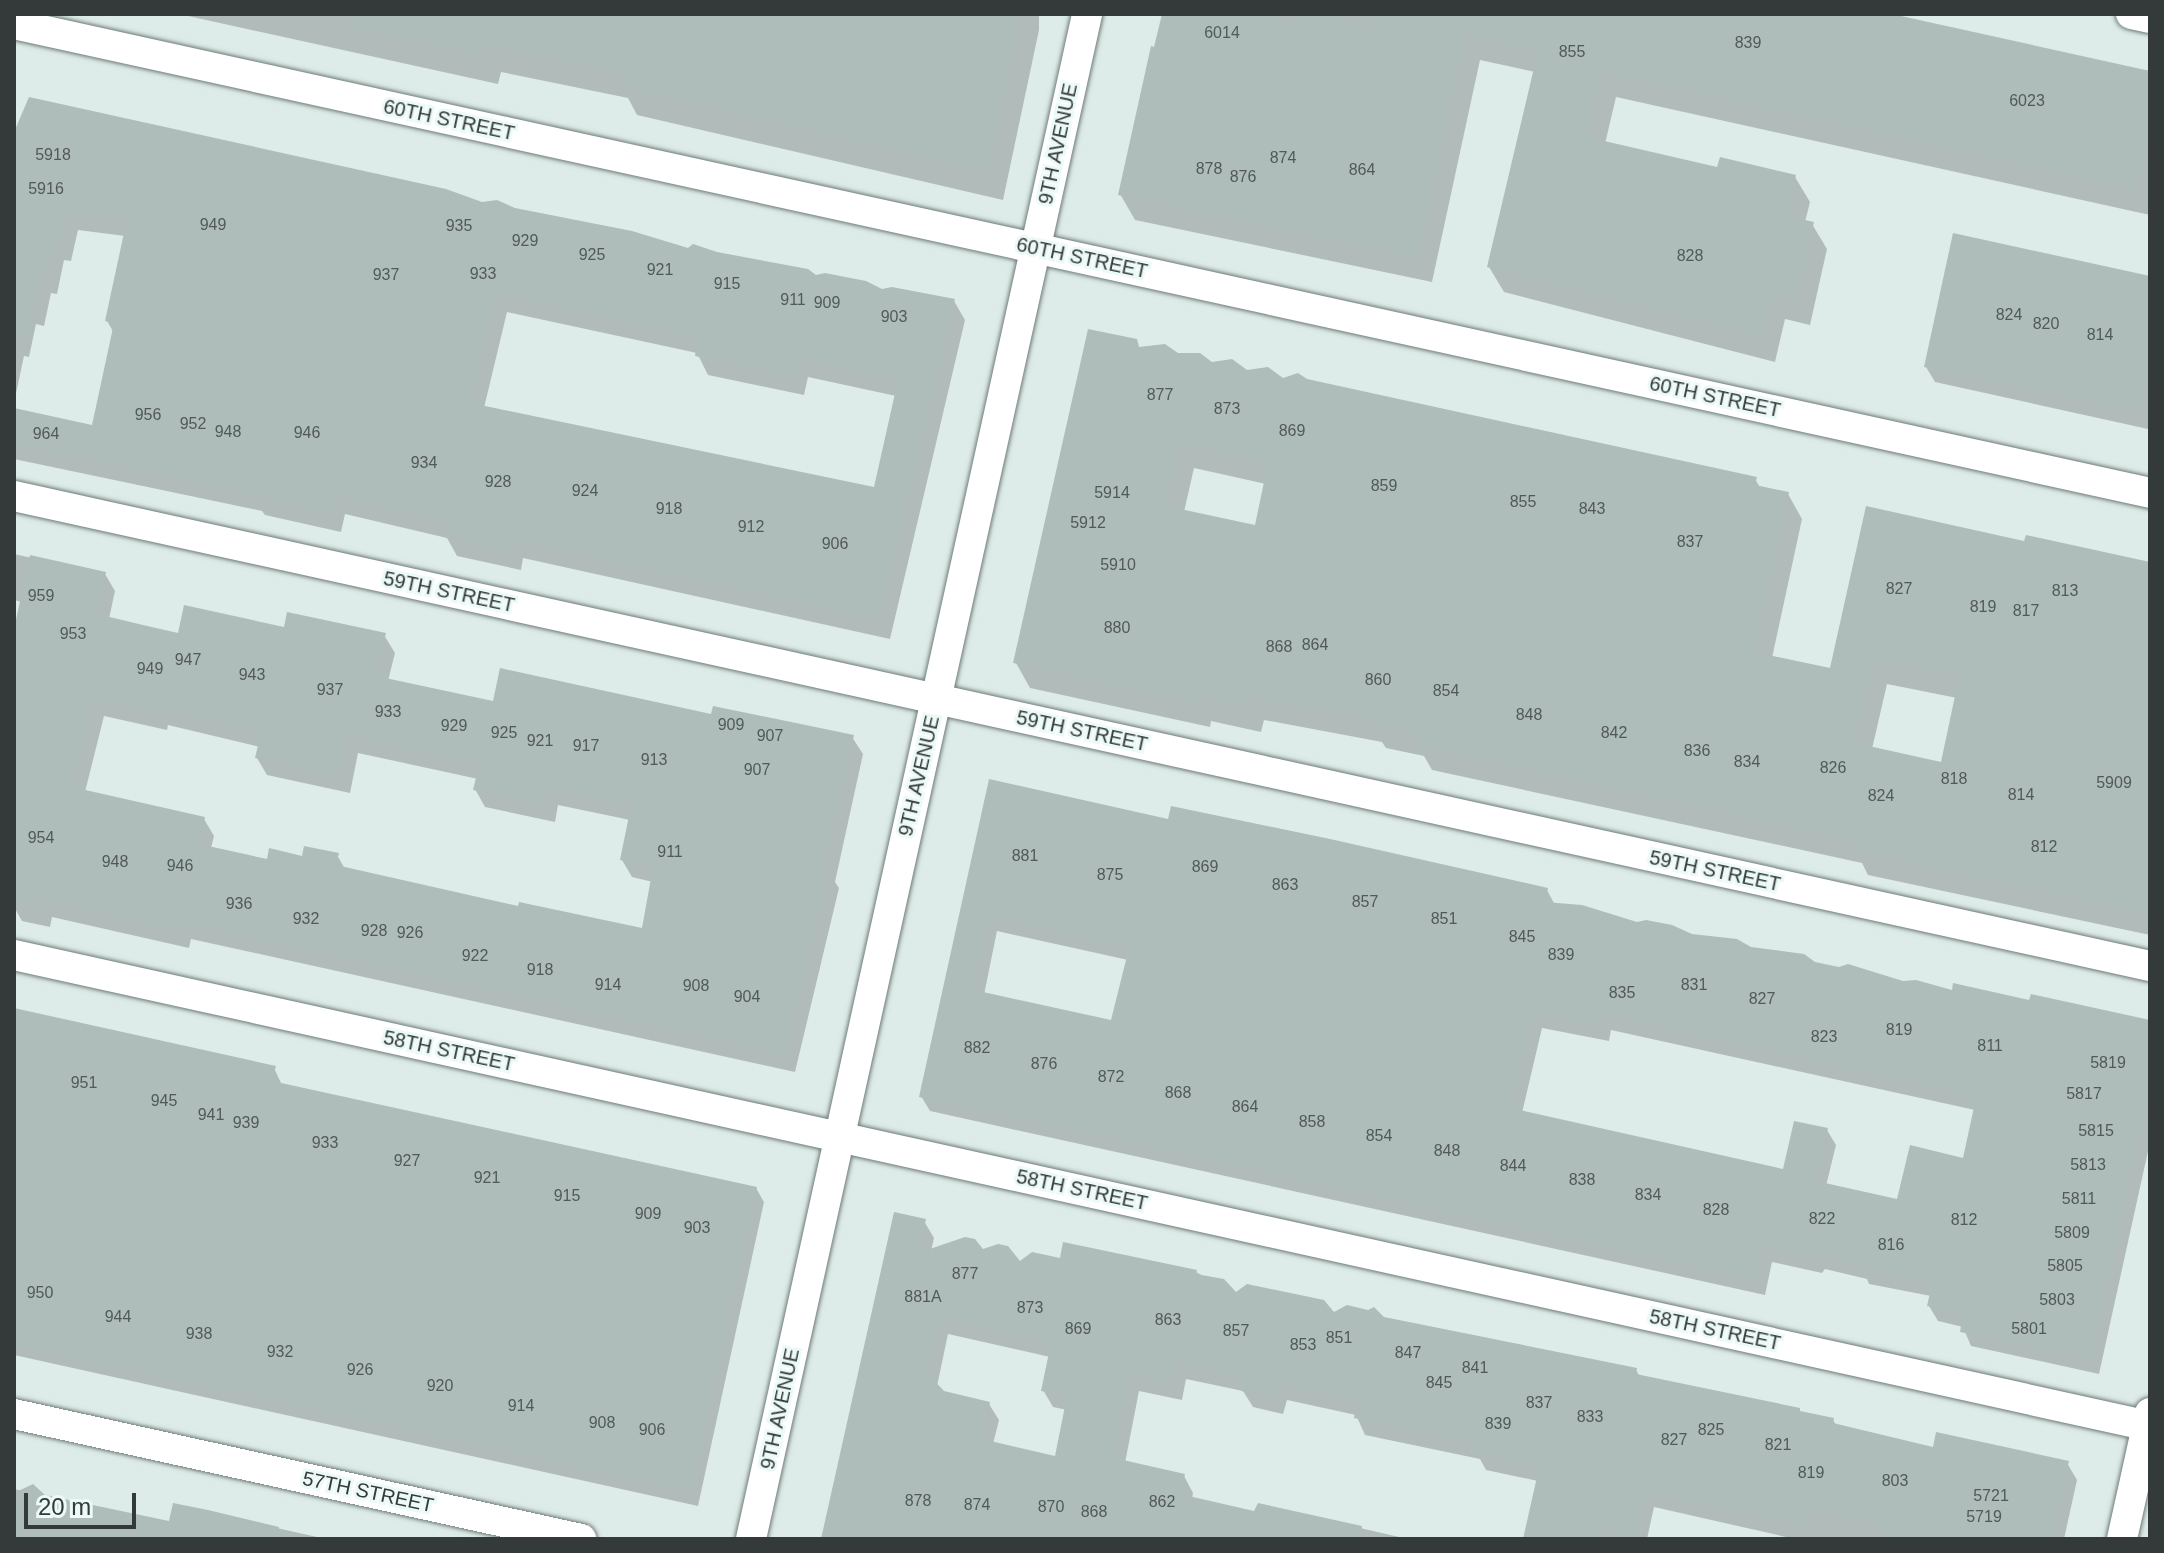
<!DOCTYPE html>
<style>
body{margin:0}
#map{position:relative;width:2164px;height:1553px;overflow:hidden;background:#deece9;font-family:Arial,sans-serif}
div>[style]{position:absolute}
.shadow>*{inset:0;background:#0003}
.building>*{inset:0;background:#aebcba}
.roads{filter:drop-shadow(0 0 2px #6e7b79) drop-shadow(0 0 2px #6e7b79)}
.street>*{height:30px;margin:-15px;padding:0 15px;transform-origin:15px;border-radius:15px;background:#fff}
span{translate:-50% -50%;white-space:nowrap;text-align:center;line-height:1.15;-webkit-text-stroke:6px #ebf9f7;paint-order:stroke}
.number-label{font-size:16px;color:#525a59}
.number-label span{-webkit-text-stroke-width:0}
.street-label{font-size:20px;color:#343a39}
.frame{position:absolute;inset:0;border:16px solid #343a39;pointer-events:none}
.scale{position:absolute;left:24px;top:1493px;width:112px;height:36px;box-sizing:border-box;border:4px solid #343a39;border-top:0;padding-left:10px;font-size:24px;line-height:28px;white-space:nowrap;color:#343a39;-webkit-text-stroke:6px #ebf9f7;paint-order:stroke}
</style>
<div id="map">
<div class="shadow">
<i style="clip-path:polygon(179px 14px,1039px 14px,1039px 30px,1003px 200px,637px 115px,628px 98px,501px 72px,498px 84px)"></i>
<i style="clip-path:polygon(1163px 14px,1881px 14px,2150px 73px,2150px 215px,1616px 97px,1605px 144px,1719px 169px,1795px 177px,1810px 202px,1805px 222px,1812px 224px,1827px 249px,1810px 325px,1785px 319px,1775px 362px,1504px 292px,1489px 267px,1535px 72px,1480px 60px,1432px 282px,1135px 220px,1120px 194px)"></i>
<i style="clip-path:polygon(evenodd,14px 134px,481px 204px,882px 292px,954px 301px,965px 320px,890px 639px,523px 558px,521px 570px,457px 556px,447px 538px,345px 514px,341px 532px,265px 515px,262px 511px,14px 459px,14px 410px,94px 427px,114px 333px,107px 321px,125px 236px,78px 230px,71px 261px,64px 260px,57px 294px,51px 293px,44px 326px,36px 324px,29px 357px,24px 356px,14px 403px,14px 134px,507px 312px,697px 353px,708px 375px,804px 395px,808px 377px,896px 396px,875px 490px,484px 408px,507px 312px)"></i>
<i style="clip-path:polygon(2150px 277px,2148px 429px,1935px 382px,1926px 367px)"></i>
<i style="clip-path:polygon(evenodd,1135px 341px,1140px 349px,1282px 380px,1306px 381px,1755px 479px,1761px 489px,1788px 494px,1802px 519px,1772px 658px,1832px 671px,2026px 543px,2150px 564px,2150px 935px,1868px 875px,1862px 863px,1432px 770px,1424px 756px,1386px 748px,1382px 742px,1264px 720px,1261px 732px,1211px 721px,1210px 727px,1030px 688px,1016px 663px,1135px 341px,1194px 468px,1266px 484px,1257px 528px,1184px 512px,1194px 468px,1135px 341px,1887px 684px,1957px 698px,1942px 765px,1872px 749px,1887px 684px)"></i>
<i style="clip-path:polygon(evenodd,14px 554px,105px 574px,115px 591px,109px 619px,179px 635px,285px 630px,384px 635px,395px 653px,388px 681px,494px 703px,713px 717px,852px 737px,863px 754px,835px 882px,839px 888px,795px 1072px,191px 939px,189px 948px,52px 917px,50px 927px,22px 921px,14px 907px,14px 638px,22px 602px,14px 600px,14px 554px,104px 716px,167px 730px,168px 725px,260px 747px,257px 758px,267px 775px,350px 793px,358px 753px,478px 779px,475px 789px,485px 807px,555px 822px,558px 805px,630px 820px,622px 860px,632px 877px,653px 882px,643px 931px,519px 908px,345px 869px,337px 855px,268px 862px,211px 848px,214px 836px,204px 819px,85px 792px,104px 716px)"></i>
<i style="clip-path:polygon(evenodd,991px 781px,1170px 822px,1547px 890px,1555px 905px,1902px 983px,2150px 1022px,2150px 1142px,2099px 1374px,1971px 1346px,1963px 1327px,1938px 1321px,1929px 1306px,1931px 1296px,1869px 1284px,1867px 1279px,1825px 1269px,1822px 1273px,1772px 1262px,1765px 1295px,930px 1111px,921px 1096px,991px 781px,997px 931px,1128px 960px,1112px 1023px,984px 995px,997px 931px,991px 781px,1542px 1028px,1609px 1041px,1611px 1030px,1975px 1110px,1964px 1160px,1898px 1201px,1826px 1186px,1836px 1145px,1827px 1130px,1785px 1171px,1522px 1113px,1542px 1028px)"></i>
<i style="clip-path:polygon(14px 1010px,274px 1068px,282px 1085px,756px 1188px,764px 1202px,698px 1506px,14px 1355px)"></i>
<i style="clip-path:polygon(evenodd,924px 1221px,934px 1238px,931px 1251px,982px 1251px,1020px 1264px,1061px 1260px,1196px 1272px,1236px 1295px,1333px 1314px,1383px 1319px,1636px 1370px,1640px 1377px,1833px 1420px,1836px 1425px,1934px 1449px,2067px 1463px,2077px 1480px,2064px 1539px,1795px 1539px,1654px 1507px,1647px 1539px,1525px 1539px,1538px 1481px,1486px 1470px,1480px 1459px,1365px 1435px,1356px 1415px,1287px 1400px,1283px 1414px,1253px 1407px,1243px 1391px,1186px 1379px,1182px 1400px,1139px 1391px,1125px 1463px,1184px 1476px,1193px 1493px,1192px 1499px,1256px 1513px,1260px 1505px,1408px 1539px,823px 1539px,924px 1221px,948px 1334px,1050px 1357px,1043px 1390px,1053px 1407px,1067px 1410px,1057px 1459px,993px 1444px,999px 1420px,989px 1404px,936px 1391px,948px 1334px)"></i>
<i style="clip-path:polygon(14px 1489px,170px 1523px,174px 1505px,326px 1539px,14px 1539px)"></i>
</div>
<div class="building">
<i style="clip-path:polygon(350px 14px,1020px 14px,987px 172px,618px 86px,620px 72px,485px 44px,482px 56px,349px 27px)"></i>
<i style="clip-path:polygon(1162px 14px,1258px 14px,1296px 23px,1298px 14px,1323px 14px,1367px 25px,1369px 14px,1892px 14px,2150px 71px,2150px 131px,2137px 190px,1602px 72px,1587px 137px,1717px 167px,1720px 157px,1796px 175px,1787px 216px,1814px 222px,1796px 301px,1771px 295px,1761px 337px,1487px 267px,1538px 51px,1466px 35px,1418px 258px,1118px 195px,1151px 46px,1154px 47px)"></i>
<i style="clip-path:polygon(evenodd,29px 97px,446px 189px,482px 202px,497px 200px,515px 208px,632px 231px,688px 248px,693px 244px,717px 252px,808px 269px,816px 275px,825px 273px,866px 281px,882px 289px,892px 287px,955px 299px,880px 620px,513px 540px,510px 552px,444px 537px,447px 522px,335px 496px,331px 514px,252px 496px,252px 493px,14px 445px,14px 408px,92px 425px,114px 323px,105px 321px,127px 219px,68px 211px,61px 243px,54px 242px,46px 275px,41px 274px,27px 339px,14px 337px,14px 132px,29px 97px,496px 294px,698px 337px,695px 356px,794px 377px,798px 359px,898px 380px,874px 487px,471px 403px,496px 294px)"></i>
<i style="clip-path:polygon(1953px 233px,2150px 276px,2150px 368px,2140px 414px,1924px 367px)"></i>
<i style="clip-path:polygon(evenodd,1088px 329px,1137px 339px,1139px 347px,1165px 344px,1178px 353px,1200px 353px,1212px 362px,1232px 359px,1247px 370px,1268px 367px,1283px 378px,1298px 373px,1307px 379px,1757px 477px,1755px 485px,1789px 492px,1754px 652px,1830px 668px,1866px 506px,2024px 541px,2026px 535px,2150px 562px,2150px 915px,1852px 850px,1854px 841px,1416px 745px,1419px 734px,1369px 724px,1366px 718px,1318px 707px,1317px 711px,1250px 697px,1248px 708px,1197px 697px,1196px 703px,1013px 663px,1088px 329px,1180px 444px,1268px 463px,1255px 525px,1166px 506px,1180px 444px,1088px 329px,1873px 660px,1959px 677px,1941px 762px,1855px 743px,1873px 660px)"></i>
<i style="clip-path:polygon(evenodd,30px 555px,106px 572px,97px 614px,143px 625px,178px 633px,184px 605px,284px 627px,287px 612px,386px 633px,376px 676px,493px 701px,500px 668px,711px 714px,713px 706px,854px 735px,825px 867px,830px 868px,786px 1055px,181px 923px,179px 931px,43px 900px,41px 911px,14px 905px,14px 629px,30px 555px,95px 699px,157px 713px,158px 709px,261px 733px,255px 758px,340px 777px,349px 736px,479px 765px,473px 790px,545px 805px,549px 789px,631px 806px,620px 860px,653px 867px,642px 928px,519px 902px,518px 906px,336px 865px,339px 853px,304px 846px,302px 856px,269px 848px,267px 859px,199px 844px,205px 817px,72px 787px,95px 699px)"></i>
<i style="clip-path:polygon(evenodd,989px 779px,1168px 819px,1171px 806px,1330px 839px,1548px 888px,1545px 902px,1582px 905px,1637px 922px,1646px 920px,1672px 925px,1692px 934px,1737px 939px,1751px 947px,1804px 954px,1815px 962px,1839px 967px,1848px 964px,1903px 981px,1916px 980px,1952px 990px,1953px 983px,2029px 1000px,2031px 994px,2150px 1020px,2150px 1091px,2091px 1360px,1960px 1332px,1963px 1314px,1927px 1306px,1932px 1284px,1859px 1269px,1859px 1265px,1816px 1255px,1813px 1258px,1764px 1247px,1757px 1281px,919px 1097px,989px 779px,989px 917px,1129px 948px,1111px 1020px,974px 990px,989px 917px,989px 779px,1534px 1013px,1601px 1027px,1603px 1016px,1630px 1021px,1976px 1098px,1963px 1158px,1910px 1145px,1897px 1199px,1816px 1181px,1828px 1128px,1794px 1121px,1783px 1169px,1511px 1108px,1534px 1013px)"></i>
<i style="clip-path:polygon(14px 1008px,276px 1066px,272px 1081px,757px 1187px,691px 1492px,14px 1345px)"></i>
<i style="clip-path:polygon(evenodd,894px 1212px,926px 1219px,918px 1253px,965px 1237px,975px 1239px,983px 1249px,998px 1244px,1008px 1246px,1020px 1261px,1032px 1252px,1060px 1258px,1063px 1242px,1197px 1270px,1196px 1274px,1224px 1279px,1236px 1292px,1247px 1284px,1324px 1300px,1334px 1312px,1347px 1305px,1368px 1310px,1374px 1307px,1384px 1317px,1637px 1368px,1636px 1374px,1800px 1408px,1800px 1411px,1834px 1418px,1833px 1423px,1933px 1447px,1936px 1432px,2069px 1461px,2052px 1539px,1880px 1539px,1883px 1527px,1815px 1510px,1811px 1529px,1645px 1492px,1636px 1536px,1602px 1527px,1599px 1539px,1523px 1539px,1539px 1468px,1474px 1453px,1476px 1445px,1354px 1418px,1357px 1401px,1278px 1384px,1274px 1398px,1241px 1391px,1244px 1377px,1177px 1363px,1173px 1384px,1131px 1375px,1114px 1458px,1185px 1474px,1180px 1494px,1254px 1511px,1258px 1503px,1362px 1526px,1361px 1539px,821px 1539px,894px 1212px,939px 1318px,1051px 1343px,1041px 1391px,1067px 1396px,1055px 1456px,982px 1439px,990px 1402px,944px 1391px,928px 1374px,939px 1318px)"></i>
<i style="clip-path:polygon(33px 1484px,45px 1495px,169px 1521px,173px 1503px,208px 1510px,279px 1527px,278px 1539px,14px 1539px,14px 1493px)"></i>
</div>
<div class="roads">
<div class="street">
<i style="left:2131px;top:14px;width:19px;rotate:12deg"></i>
<i style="left:14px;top:24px;width:2187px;rotate:12.38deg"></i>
<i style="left:14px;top:496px;width:2187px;rotate:12.41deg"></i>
<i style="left:14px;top:955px;width:2187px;rotate:12.44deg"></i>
<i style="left:14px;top:1414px;width:581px;rotate:12.43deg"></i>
<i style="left:751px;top:1539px;width:1562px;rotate:-77.57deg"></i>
<i style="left:2122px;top:1539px;width:129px;rotate:-77.5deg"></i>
</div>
</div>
<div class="number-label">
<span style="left:1222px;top:33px">6014</span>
<span style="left:1748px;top:43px">839</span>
<span style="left:1572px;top:52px">855</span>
<span style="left:2027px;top:101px">6023</span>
<span style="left:53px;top:155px">5918</span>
<span style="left:1283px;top:158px">874</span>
<span style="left:1209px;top:169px">878</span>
<span style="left:1362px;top:170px">864</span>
<span style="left:1243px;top:177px">876</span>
<span style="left:46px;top:189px">5916</span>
<span style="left:213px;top:225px">949</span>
<span style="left:459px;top:226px">935</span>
<span style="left:525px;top:241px">929</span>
<span style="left:592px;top:255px">925</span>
<span style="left:1690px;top:256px">828</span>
<span style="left:660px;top:270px">921</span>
<span style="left:483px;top:274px">933</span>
<span style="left:386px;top:275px">937</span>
<span style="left:727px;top:284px">915</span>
<span style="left:793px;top:300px">911</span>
<span style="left:827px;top:303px">909</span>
<span style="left:2009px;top:315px">824</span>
<span style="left:894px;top:317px">903</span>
<span style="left:2046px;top:324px">820</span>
<span style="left:2100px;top:335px">814</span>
<span style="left:1160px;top:395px">877</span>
<span style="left:1227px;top:409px">873</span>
<span style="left:148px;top:415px">956</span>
<span style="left:193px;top:424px">952</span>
<span style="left:1292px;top:431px">869</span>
<span style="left:228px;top:432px">948</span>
<span style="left:307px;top:433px">946</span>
<span style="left:46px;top:434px">964</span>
<span style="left:424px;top:463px">934</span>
<span style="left:498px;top:482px">928</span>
<span style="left:1384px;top:486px">859</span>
<span style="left:585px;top:491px">924</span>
<span style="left:1112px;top:493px">5914</span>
<span style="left:1523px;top:502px">855</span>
<span style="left:669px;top:509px">918</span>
<span style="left:1592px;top:509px">843</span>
<span style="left:1088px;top:523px">5912</span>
<span style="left:751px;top:527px">912</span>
<span style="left:1690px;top:542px">837</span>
<span style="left:835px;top:544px">906</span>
<span style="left:1118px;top:565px">5910</span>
<span style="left:1899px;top:589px">827</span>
<span style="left:2065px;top:591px">813</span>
<span style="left:41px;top:596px">959</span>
<span style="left:1983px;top:607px">819</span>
<span style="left:2026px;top:611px">817</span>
<span style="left:1117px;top:628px">880</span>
<span style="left:73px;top:634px">953</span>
<span style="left:1315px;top:645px">864</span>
<span style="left:1279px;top:647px">868</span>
<span style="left:188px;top:660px">947</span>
<span style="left:150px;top:669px">949</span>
<span style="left:252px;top:675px">943</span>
<span style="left:1378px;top:680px">860</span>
<span style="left:330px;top:690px">937</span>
<span style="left:1446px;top:691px">854</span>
<span style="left:388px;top:712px">933</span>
<span style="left:1529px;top:715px">848</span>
<span style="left:731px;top:725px">909</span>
<span style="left:454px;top:726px">929</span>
<span style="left:504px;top:733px">925</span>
<span style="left:1614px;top:733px">842</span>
<span style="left:770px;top:736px">907</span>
<span style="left:540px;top:741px">921</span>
<span style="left:586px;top:746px">917</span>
<span style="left:1697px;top:751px">836</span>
<span style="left:654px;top:760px">913</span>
<span style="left:1747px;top:762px">834</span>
<span style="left:1833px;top:768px">826</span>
<span style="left:757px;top:770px">907</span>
<span style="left:1954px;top:779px">818</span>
<span style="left:2114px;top:783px">5909</span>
<span style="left:2021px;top:795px">814</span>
<span style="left:1881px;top:796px">824</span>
<span style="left:41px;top:838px">954</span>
<span style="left:2044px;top:847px">812</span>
<span style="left:670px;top:852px">911</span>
<span style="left:1025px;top:856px">881</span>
<span style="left:115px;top:862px">948</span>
<span style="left:180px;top:866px">946</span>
<span style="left:1205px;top:867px">869</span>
<span style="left:1110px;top:875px">875</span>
<span style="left:1285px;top:885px">863</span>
<span style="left:1365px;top:902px">857</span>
<span style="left:239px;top:904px">936</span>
<span style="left:306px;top:919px">932</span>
<span style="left:1444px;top:919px">851</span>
<span style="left:374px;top:931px">928</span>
<span style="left:410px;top:933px">926</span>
<span style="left:1522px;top:937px">845</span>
<span style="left:1561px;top:955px">839</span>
<span style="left:475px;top:956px">922</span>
<span style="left:540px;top:970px">918</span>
<span style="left:608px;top:985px">914</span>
<span style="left:1694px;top:985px">831</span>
<span style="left:696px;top:986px">908</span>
<span style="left:1622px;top:993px">835</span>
<span style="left:747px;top:997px">904</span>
<span style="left:1762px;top:999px">827</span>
<span style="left:1899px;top:1030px">819</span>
<span style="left:1824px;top:1037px">823</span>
<span style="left:1990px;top:1046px">811</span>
<span style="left:977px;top:1048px">882</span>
<span style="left:2108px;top:1063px">5819</span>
<span style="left:1044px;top:1064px">876</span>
<span style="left:1111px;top:1077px">872</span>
<span style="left:84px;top:1083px">951</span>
<span style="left:1178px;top:1093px">868</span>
<span style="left:2084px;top:1094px">5817</span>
<span style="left:164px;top:1101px">945</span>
<span style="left:1245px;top:1107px">864</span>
<span style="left:211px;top:1115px">941</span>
<span style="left:1312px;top:1122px">858</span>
<span style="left:246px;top:1123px">939</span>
<span style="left:2096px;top:1131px">5815</span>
<span style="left:1379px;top:1136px">854</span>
<span style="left:325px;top:1143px">933</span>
<span style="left:1447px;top:1151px">848</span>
<span style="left:407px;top:1161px">927</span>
<span style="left:2088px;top:1165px">5813</span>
<span style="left:1513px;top:1166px">844</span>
<span style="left:487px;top:1178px">921</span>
<span style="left:1582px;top:1180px">838</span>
<span style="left:1648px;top:1195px">834</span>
<span style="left:567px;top:1196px">915</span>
<span style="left:2079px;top:1199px">5811</span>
<span style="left:1716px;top:1210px">828</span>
<span style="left:648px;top:1214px">909</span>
<span style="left:1822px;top:1219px">822</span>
<span style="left:1964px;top:1220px">812</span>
<span style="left:697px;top:1228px">903</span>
<span style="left:2072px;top:1233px">5809</span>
<span style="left:1891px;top:1245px">816</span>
<span style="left:2065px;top:1266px">5805</span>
<span style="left:965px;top:1274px">877</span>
<span style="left:40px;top:1293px">950</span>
<span style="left:923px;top:1297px">881A</span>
<span style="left:2057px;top:1300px">5803</span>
<span style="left:1030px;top:1308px">873</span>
<span style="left:118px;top:1317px">944</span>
<span style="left:1168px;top:1320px">863</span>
<span style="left:1078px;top:1329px">869</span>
<span style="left:2029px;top:1329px">5801</span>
<span style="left:1236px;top:1331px">857</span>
<span style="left:199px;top:1334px">938</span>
<span style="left:1339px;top:1338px">851</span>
<span style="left:1303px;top:1345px">853</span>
<span style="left:280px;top:1352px">932</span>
<span style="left:1408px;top:1353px">847</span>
<span style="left:1475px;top:1368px">841</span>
<span style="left:360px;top:1370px">926</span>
<span style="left:1439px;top:1383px">845</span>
<span style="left:440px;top:1386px">920</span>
<span style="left:1539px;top:1403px">837</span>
<span style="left:521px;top:1406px">914</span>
<span style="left:1590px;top:1417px">833</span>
<span style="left:602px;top:1423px">908</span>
<span style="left:1498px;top:1424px">839</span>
<span style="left:652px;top:1430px">906</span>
<span style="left:1711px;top:1430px">825</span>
<span style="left:1674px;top:1440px">827</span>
<span style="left:1778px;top:1445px">821</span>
<span style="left:1811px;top:1473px">819</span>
<span style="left:1895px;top:1481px">803</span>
<span style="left:1991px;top:1496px">5721</span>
<span style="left:918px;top:1501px">878</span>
<span style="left:1162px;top:1502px">862</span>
<span style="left:977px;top:1505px">874</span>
<span style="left:1051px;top:1507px">870</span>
<span style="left:1094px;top:1512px">868</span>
<span style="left:1984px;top:1517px">5719</span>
</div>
<div class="street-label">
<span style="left:449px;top:120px;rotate:12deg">60TH STREET</span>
<span style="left:1058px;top:144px;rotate:-78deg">9TH AVENUE</span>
<span style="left:1082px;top:258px;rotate:12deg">60TH STREET</span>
<span style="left:1715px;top:397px;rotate:12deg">60TH STREET</span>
<span style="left:449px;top:592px;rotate:12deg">59TH STREET</span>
<span style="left:1082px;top:731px;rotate:12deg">59TH STREET</span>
<span style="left:919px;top:776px;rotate:-77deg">9TH AVENUE</span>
<span style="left:1715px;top:871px;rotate:12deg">59TH STREET</span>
<span style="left:449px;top:1051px;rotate:12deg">58TH STREET</span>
<span style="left:1082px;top:1190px;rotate:12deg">58TH STREET</span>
<span style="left:1715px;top:1330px;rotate:12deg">58TH STREET</span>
<span style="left:780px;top:1409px;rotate:-78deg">9TH AVENUE</span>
<span style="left:368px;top:1492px;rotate:12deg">57TH STREET</span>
</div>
<div class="frame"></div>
<div class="scale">20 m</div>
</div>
